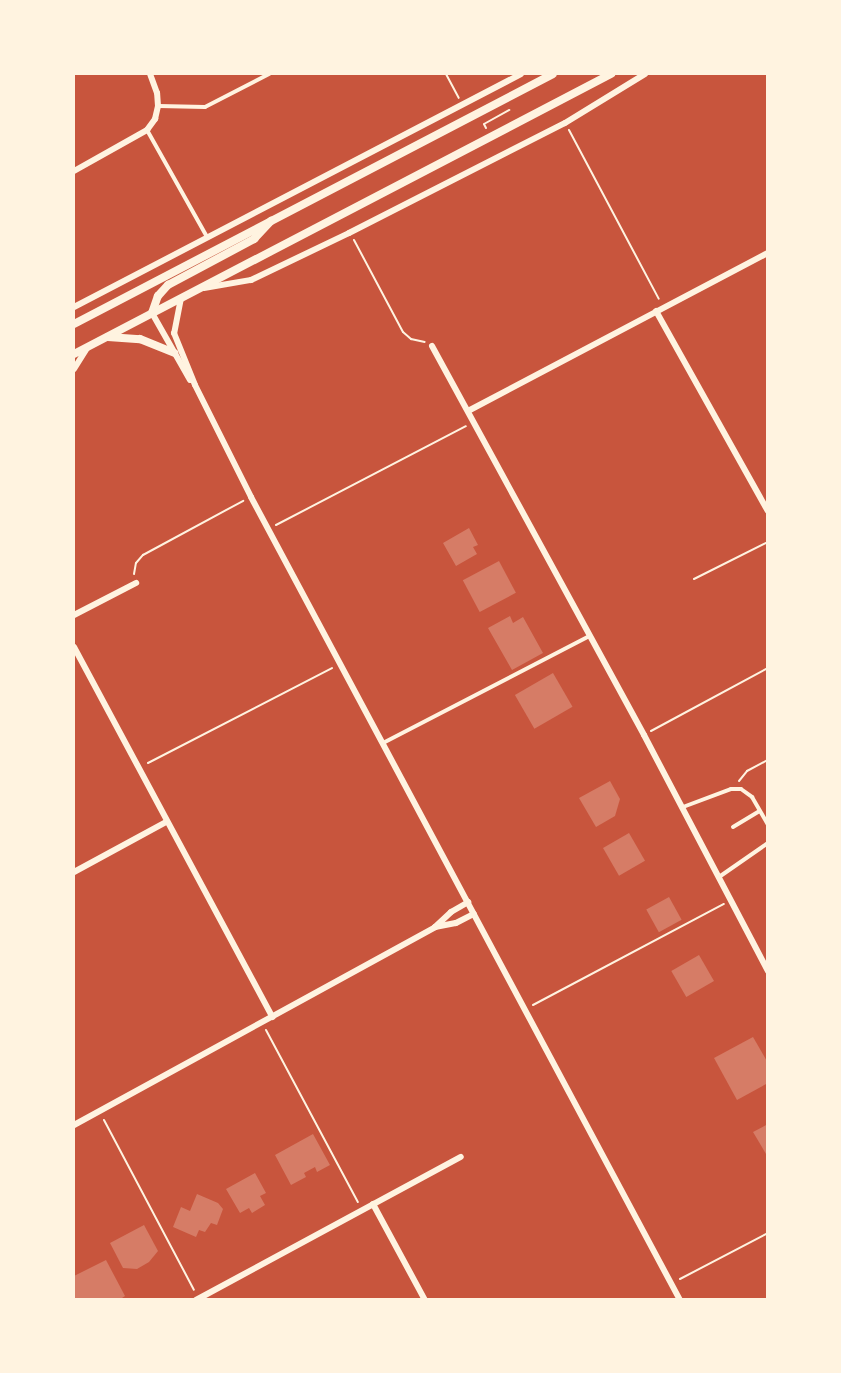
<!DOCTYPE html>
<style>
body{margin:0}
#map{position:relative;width:841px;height:1373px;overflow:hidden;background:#c8553d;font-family:Karla,sans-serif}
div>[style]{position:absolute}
.building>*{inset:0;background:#d67c66;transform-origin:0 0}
.path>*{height:2px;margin:-1px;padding:0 1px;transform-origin:1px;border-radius:1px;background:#fff3e0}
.service>*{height:4px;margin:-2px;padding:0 2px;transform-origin:2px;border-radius:2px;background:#fff3e0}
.minor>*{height:6px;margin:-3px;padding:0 3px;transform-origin:3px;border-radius:3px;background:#fff3e0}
.tertiary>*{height:8px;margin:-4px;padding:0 4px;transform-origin:4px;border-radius:4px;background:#fff3e0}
span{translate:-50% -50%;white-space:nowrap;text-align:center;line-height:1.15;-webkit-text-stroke:4.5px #fff3e0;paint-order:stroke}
.frame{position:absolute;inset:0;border:75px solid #fff3e0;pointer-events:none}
</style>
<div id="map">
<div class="building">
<i style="clip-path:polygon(469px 528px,478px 545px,473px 547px,477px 554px,456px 566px,443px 543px)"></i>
<i style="left:499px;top:561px;width:36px;height:41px;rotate:62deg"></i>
<i style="clip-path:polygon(510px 616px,513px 623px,523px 617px,543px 653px,512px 670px,488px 628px)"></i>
<i style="left:553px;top:673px;width:39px;height:44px;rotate:60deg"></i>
<i style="clip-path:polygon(610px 781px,620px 799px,615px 816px,596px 827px,579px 798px)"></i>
<i style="left:629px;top:833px;width:32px;height:30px;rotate:60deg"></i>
<i style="left:669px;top:897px;width:26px;height:26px;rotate:61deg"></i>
<i style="left:699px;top:955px;width:30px;height:32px;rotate:60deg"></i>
<i style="clip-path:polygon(753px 1037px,768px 1063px,768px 1083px,737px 1100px,714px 1058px)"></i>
<i style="clip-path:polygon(768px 1124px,768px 1153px,766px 1154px,753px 1132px)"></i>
<i style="clip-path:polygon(313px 1134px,330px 1165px,317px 1172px,315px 1167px,304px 1173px,306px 1177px,291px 1185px,275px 1155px)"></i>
<i style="clip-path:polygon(255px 1173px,266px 1193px,260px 1196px,265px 1205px,252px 1213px,249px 1208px,240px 1213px,226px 1189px)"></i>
<i style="clip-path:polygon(197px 1194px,218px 1203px,223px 1209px,217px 1225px,211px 1223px,205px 1232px,199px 1230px,196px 1237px,173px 1227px,181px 1207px,190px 1211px)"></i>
<i style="clip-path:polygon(144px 1225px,158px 1251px,149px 1262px,137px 1269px,123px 1268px,110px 1243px)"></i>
<i style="clip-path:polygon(106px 1260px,125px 1296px,119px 1300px,74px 1300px,74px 1276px)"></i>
</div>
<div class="path">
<i style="left:446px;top:74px;width:27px;rotate:62deg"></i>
<i style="left:486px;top:128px;width:4px;rotate:-117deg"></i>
<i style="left:484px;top:124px;width:29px;rotate:-29deg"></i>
<i style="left:569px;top:130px;width:191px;rotate:62deg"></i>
<i style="left:354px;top:240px;width:104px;rotate:62deg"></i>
<i style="left:403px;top:332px;width:11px;rotate:41deg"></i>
<i style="left:411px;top:339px;width:14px;rotate:12deg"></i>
<i style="left:276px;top:525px;width:214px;rotate:-27.5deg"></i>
<i style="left:134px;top:574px;width:11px;rotate:-80deg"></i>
<i style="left:136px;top:563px;width:11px;rotate:-49deg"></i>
<i style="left:143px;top:555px;width:114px;rotate:-28.4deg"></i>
<i style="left:694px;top:579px;width:83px;rotate:-26.6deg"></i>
<i style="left:651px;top:731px;width:133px;rotate:-28.3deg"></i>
<i style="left:148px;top:763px;width:207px;rotate:-27.3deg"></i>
<i style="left:739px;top:781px;width:13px;rotate:-51deg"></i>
<i style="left:747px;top:771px;width:24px;rotate:-28deg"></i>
<i style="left:533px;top:1005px;width:216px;rotate:-27.9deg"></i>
<i style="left:266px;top:1030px;width:195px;rotate:61.9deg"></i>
<i style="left:104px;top:1120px;width:192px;rotate:62.1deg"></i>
<i style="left:680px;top:1279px;width:99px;rotate:-27.6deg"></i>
</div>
<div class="service">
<i style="left:159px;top:106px;width:46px;rotate:1.2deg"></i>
<i style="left:205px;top:107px;width:72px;rotate:-27.3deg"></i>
<i style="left:147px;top:130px;width:123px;rotate:60.7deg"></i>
<i style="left:383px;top:743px;width:232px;rotate:-27.4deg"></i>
<i style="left:683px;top:807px;width:51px;rotate:-20.6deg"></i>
<i style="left:731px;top:789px;width:10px"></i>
<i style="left:741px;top:789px;width:14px;rotate:36deg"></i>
<i style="left:752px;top:797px;width:32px;rotate:60deg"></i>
<i style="left:733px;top:827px;width:31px;rotate:-31deg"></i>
<i style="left:719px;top:877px;width:60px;rotate:-34.8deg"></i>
</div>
<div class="minor">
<i style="left:74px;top:171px;width:84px;rotate:-29.3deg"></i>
<i style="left:147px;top:130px;width:14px;rotate:-54deg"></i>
<i style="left:155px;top:119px;width:13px;rotate:-77deg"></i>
<i style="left:158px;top:106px;width:13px;rotate:-94deg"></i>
<i style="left:157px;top:93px;width:20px;rotate:-110deg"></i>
<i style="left:204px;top:288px;width:48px;rotate:-9.7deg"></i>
<i style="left:251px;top:280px;width:109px;rotate:-25.6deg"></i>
<i style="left:349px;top:233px;width:242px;rotate:-27deg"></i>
<i style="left:565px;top:123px;width:94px;rotate:-31.5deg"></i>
<i style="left:181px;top:298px;width:36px;rotate:101deg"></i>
<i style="left:174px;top:333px;width:56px;rotate:68deg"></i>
<i style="left:195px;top:385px;width:125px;rotate:63.4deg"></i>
<i style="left:251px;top:497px;width:910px;rotate:61.89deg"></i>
<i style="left:74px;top:307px;width:504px;rotate:-27.53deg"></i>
<i style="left:656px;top:311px;width:229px;rotate:60.8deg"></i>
<i style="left:152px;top:313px;width:77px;rotate:60.4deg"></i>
<i style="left:432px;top:346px;width:443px;rotate:61.4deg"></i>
<i style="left:644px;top:735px;width:267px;rotate:62.3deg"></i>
<i style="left:74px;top:369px;width:26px;rotate:-58deg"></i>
<i style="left:468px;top:411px;width:339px;rotate:-27.8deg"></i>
<i style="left:74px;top:615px;width:70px;rotate:-27.3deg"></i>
<i style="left:74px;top:647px;width:420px;rotate:61.8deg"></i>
<i style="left:74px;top:872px;width:105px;rotate:-28.5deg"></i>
<i style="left:435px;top:927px;width:21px;rotate:-11deg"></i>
<i style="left:456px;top:923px;width:20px;rotate:-27deg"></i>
<i style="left:74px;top:1125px;width:412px;rotate:-28.7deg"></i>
<i style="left:435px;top:927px;width:22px;rotate:-43deg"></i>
<i style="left:451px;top:912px;width:20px;rotate:-30deg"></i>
<i style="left:373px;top:1204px;width:109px;rotate:61.6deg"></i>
<i style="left:196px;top:1300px;width:301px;rotate:-28.4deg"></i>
</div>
<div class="tertiary">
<i style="left:152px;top:313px;width:18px;rotate:-71deg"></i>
<i style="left:158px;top:296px;width:15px;rotate:-48deg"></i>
<i style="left:168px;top:285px;width:98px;rotate:-28.1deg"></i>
<i style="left:254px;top:239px;width:25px;rotate:-47deg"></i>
<i style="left:74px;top:324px;width:540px;rotate:-27.56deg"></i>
<i style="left:108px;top:337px;width:32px;rotate:4deg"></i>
<i style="left:140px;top:339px;width:37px;rotate:22deg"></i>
<i style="left:74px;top:354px;width:606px;rotate:-27.54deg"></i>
</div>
<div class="frame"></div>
</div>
